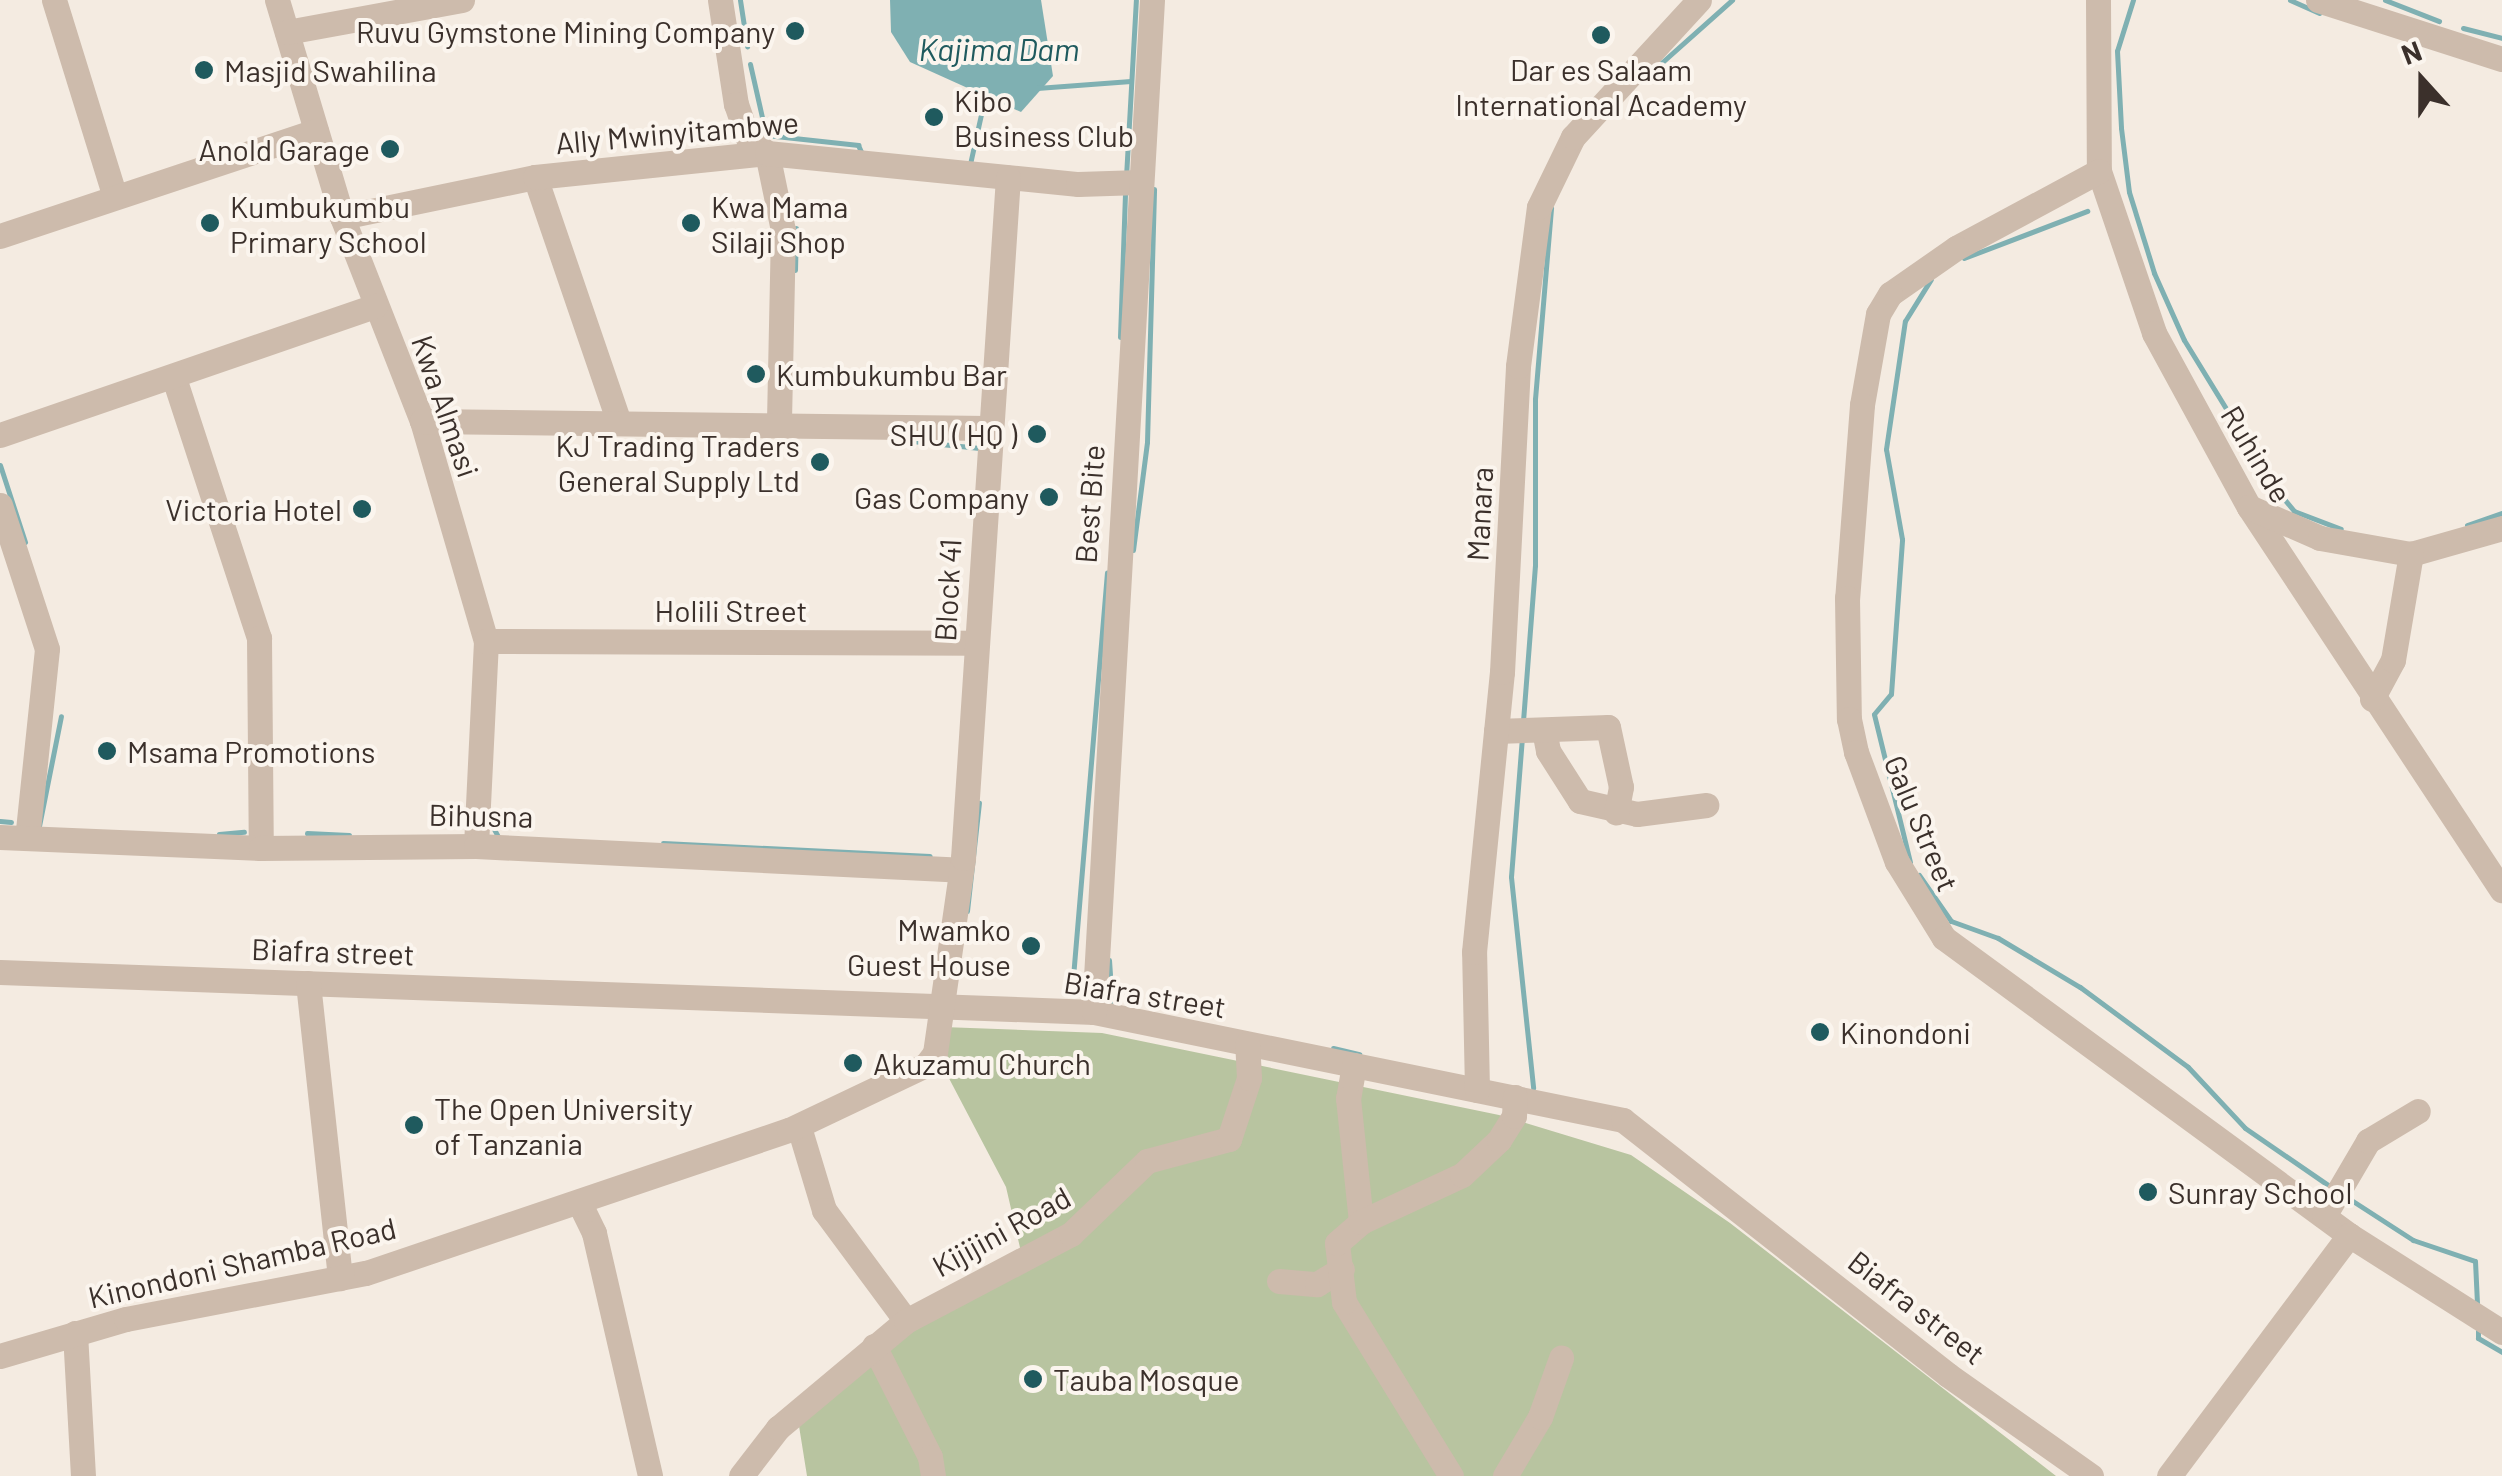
<!DOCTYPE html>
<style>
body{margin:0}
#map{position:relative;width:2502px;height:1476px;overflow:hidden;background:#f4ebe1;font-family:Barlow,sans-serif}
div>[style]{position:absolute}
.green>*{inset:0;background:#b8c4a0}
.water>*{inset:0;background:#7fb0b2}
.stream>*{height:5px;margin:-2.5px;padding:0 2.5px;transform-origin:2.5px;border-radius:2.5px;background:#7fb0b2}
.minor>*{height:25px;margin:-12.5px;padding:0 12.5px;transform-origin:12.5px;border-radius:12.5px;background:#cdbbac}
.dots>*{width:28px;height:28px;translate:-50% -50%;box-sizing:border-box;border:5px solid #fbf5ee;border-radius:50%}
span{translate:-50% -50%;white-space:nowrap;text-align:center;line-height:1.15;-webkit-text-stroke:8px #fbf5ee;paint-order:stroke}
.poi-label{font-size:30px;color:#3b302b}
.right{translate:-100% -50%;text-align:right}
.left{translate:0 -50%;text-align:left}
.street-label{font-size:30px;color:#3b302b}
.water-label{font-size:32px;color:#1f5a5e;font-style:italic}
.north{position:absolute;left:2372px;top:30px;width:100px;height:100px;-webkit-text-stroke:8px #fbf5ee;paint-order:stroke;rotate:339deg;font-size:28px;font-weight:700;line-height:40px;text-align:center;color:#3b302b}
.north::after{content:'';display:block;margin:auto;width:35px;height:45px;background:#3b302b;clip-path:polygon(50% 0,100% 100%,50% 72%,0 100%)}
</style>
<div id="map">
<div class="green">
<i style="clip-path:polygon(943px 1027px,1102px 1033px,1499px 1115px,1631px 1155px,1730px 1223px,2056px 1476px,807px 1476px,799px 1426px,935px 1310px,1024px 1265px,1006px 1187px,942px 1065px)"></i>
</div>
<div class="water">
<i style="clip-path:polygon(890px 0,1041px 0,1053px 76px,1021px 112px,910px 62px,891px 32px)"></i>
</div>
<div class="stream">
<i style="left:740px;top:0;width:47px;rotate:81.3deg"></i>
<i style="left:2133px;top:0;width:53px;rotate:107.4deg"></i>
<i style="left:2117px;top:51px;width:77px;rotate:87deg"></i>
<i style="left:2121px;top:128px;width:64px;rotate:82.9deg"></i>
<i style="left:2129px;top:192px;width:85px;rotate:72.8deg"></i>
<i style="left:2154px;top:273px;width:73px;rotate:65.9deg"></i>
<i style="left:2184px;top:340px;width:172px;rotate:58.5deg"></i>
<i style="left:2274px;top:487px;width:31px;rotate:50deg"></i>
<i style="left:2294px;top:511px;width:50px;rotate:21deg"></i>
<i style="left:2290px;top:0;width:32px;rotate:24deg"></i>
<i style="left:2385px;top:0;width:58px;rotate:21.3deg"></i>
<i style="left:2463px;top:28px;width:40px;rotate:14.4deg"></i>
<i style="left:750px;top:64px;width:73px;rotate:77.3deg"></i>
<i style="left:766px;top:135px;width:93px;rotate:6.2deg"></i>
<i style="left:858px;top:145px;width:10px;rotate:66deg"></i>
<i style="left:1641px;top:81px;width:122px;rotate:-41.7deg"></i>
<i style="left:1037px;top:88px;width:94px;rotate:-4.3deg"></i>
<i style="left:970px;top:164px;width:74px;rotate:-77.5deg"></i>
<i style="left:1126px;top:177px;width:177px;rotate:-86.8deg"></i>
<i style="left:1964px;top:258px;width:132px;rotate:-20.9deg"></i>
<i style="left:795px;top:270px;width:42px;rotate:-88.6deg"></i>
<i style="left:1120px;top:337px;width:144px;rotate:-88deg"></i>
<i style="left:892px;top:439px;width:88px;rotate:5.8deg"></i>
<i style="left:0;top:465px;width:81px;rotate:72deg"></i>
<i style="left:2467px;top:525px;width:37px;rotate:-19deg"></i>
<i style="left:1133px;top:550px;width:109px;rotate:-82.6deg"></i>
<i style="left:1147px;top:442px;width:253px;rotate:-88.4deg"></i>
<i style="left:1523px;top:721px;width:156px;rotate:-85.6deg"></i>
<i style="left:1535px;top:565px;width:166px;rotate:-90deg"></i>
<i style="left:1535px;top:399px;width:192px;rotate:-85.2deg"></i>
<i style="left:1522px;top:737px;width:140px;rotate:94.5deg"></i>
<i style="left:1511px;top:877px;width:212px;rotate:84deg"></i>
<i style="left:487px;top:816px;width:24px;rotate:62deg"></i>
<i style="left:0;top:821px;width:11px;rotate:5deg"></i>
<i style="left:39px;top:826px;width:112px;rotate:-78.7deg"></i>
<i style="left:307px;top:833px;width:42px;rotate:2.7deg"></i>
<i style="left:219px;top:834px;width:25px;rotate:-5deg"></i>
<i style="left:663px;top:843px;width:267px;rotate:2.8deg"></i>
<i style="left:1910px;top:862px;width:152px;rotate:-103.7deg"></i>
<i style="left:1874px;top:714px;width:26px;rotate:-50deg"></i>
<i style="left:1891px;top:694px;width:155px;rotate:-85.9deg"></i>
<i style="left:1902px;top:539px;width:91px;rotate:-100.1deg"></i>
<i style="left:1886px;top:449px;width:129px;rotate:-81.6deg"></i>
<i style="left:1905px;top:321px;width:49px;rotate:-58.2deg"></i>
<i style="left:1919px;top:875px;width:56px;rotate:55.2deg"></i>
<i style="left:1951px;top:921px;width:50px;rotate:19.9deg"></i>
<i style="left:1998px;top:938px;width:96px;rotate:30.9deg"></i>
<i style="left:2080px;top:987px;width:134px;rotate:36.5deg"></i>
<i style="left:2188px;top:1067px;width:83px;rotate:46.9deg"></i>
<i style="left:2245px;top:1128px;width:104px;rotate:34.5deg"></i>
<i style="left:967px;top:911px;width:109px;rotate:-83.7deg"></i>
<i style="left:1109px;top:960px;width:44px;rotate:86.1deg"></i>
<i style="left:1072px;top:989px;width:418px;rotate:-85.2deg"></i>
<i style="left:1333px;top:1048px;width:27px;rotate:13deg"></i>
<i style="left:2345px;top:1196px;width:81px;rotate:32.9deg"></i>
<i style="left:2413px;top:1240px;width:65px;rotate:18.7deg"></i>
<i style="left:2475px;top:1261px;width:42px;rotate:87.3deg"></i>
<i style="left:2478px;top:1329px;width:9px;rotate:90deg"></i>
<i style="left:2478px;top:1338px;width:28px;rotate:30deg"></i>
</div>
<div class="minor">
<i style="left:54px;top:0;width:206px;rotate:72.8deg"></i>
<i style="left:277px;top:0;width:227px;rotate:73.3deg"></i>
<i style="left:342px;top:217px;width:219px;rotate:68.6deg"></i>
<i style="left:422px;top:421px;width:229px;rotate:73.8deg"></i>
<i style="left:486px;top:641px;width:205px;rotate:92.8deg"></i>
<i style="left:720px;top:0;width:105px;rotate:81.3deg"></i>
<i style="left:736px;top:104px;width:36px;rotate:71deg"></i>
<i style="left:748px;top:138px;width:24px;rotate:38deg"></i>
<i style="left:767px;top:153px;width:79px;rotate:78.3deg"></i>
<i style="left:783px;top:230px;width:191px;rotate:91.2deg"></i>
<i style="left:2098px;top:0;width:171px;rotate:89.7deg"></i>
<i style="left:2099px;top:171px;width:171px;rotate:71.2deg"></i>
<i style="left:2154px;top:333px;width:198px;rotate:61.4deg"></i>
<i style="left:2249px;top:507px;width:459px;rotate:56.6deg"></i>
<i style="left:2318px;top:0;width:193px;rotate:17.8deg"></i>
<i style="left:287px;top:32px;width:178px;rotate:-10.4deg"></i>
<i style="left:2099px;top:171px;width:162px;rotate:151.7deg"></i>
<i style="left:1956px;top:248px;width:80px;rotate:145.1deg"></i>
<i style="left:1890px;top:294px;width:23px;rotate:121deg"></i>
<i style="left:1878px;top:314px;width:92px;rotate:100deg"></i>
<i style="left:1862px;top:405px;width:194px;rotate:94.4deg"></i>
<i style="left:1847px;top:598px;width:121px;rotate:89.1deg"></i>
<i style="left:1849px;top:719px;width:34px;rotate:78deg"></i>
<i style="left:1856px;top:752px;width:117px;rotate:69.6deg"></i>
<i style="left:1897px;top:862px;width:89px;rotate:58.3deg"></i>
<i style="left:1944px;top:938px;width:502px;rotate:36.25deg"></i>
<i style="left:2349px;top:1235px;width:181px;rotate:32.4deg"></i>
<i style="left:535px;top:177px;width:260px;rotate:71.1deg"></i>
<i style="left:342px;top:217px;width:197px;rotate:-11.7deg"></i>
<i style="left:535px;top:177px;width:233px;rotate:-5.9deg"></i>
<i style="left:767px;top:153px;width:313px;rotate:5.7deg"></i>
<i style="left:1078px;top:184px;width:62px;rotate:-1.8deg"></i>
<i style="left:0;top:236px;width:333px;rotate:-18.4deg"></i>
<i style="left:174px;top:378px;width:274px;rotate:71.9deg"></i>
<i style="left:259px;top:638px;width:210px;rotate:89.5deg"></i>
<i style="left:422px;top:421px;width:566px;rotate:0.71deg"></i>
<i style="left:0;top:435px;width:397px;rotate:-19deg"></i>
<i style="left:0;top:505px;width:151px;rotate:71.9deg"></i>
<i style="left:47px;top:649px;width:190px;rotate:96deg"></i>
<i style="left:2249px;top:507px;width:77px;rotate:23.6deg"></i>
<i style="left:2320px;top:538px;width:92px;rotate:10deg"></i>
<i style="left:2411px;top:554px;width:95px;rotate:-15.9deg"></i>
<i style="left:486px;top:641px;width:491px;rotate:0.2deg"></i>
<i style="left:2372px;top:699px;width:44px;rotate:-61.7deg"></i>
<i style="left:2393px;top:660px;width:108px;rotate:-80.4deg"></i>
<i style="left:1544px;top:730px;width:21px;rotate:79deg"></i>
<i style="left:1548px;top:751px;width:59px;rotate:57.4deg"></i>
<i style="left:1580px;top:801px;width:58px;rotate:12.8deg"></i>
<i style="left:1637px;top:814px;width:70px;rotate:-7.4deg"></i>
<i style="left:1496px;top:731px;width:112px;rotate:-2deg"></i>
<i style="left:1608px;top:727px;width:61px;rotate:77.8deg"></i>
<i style="left:1621px;top:787px;width:26px;rotate:101deg"></i>
<i style="left:0;top:837px;width:261px;rotate:2.4deg"></i>
<i style="left:261px;top:848px;width:215px;rotate:-0.5deg"></i>
<i style="left:476px;top:846px;width:485px;rotate:2.8deg"></i>
<i style="left:0;top:972px;width:1095px;rotate:2.09deg"></i>
<i style="left:1094px;top:1012px;width:540px;rotate:11.54deg"></i>
<i style="left:1623px;top:1120px;width:413px;rotate:38.1deg"></i>
<i style="left:1948px;top:1375px;width:175px;rotate:35.2deg"></i>
<i style="left:308px;top:983px;width:297px;rotate:83.8deg"></i>
<i style="left:1094px;top:1012px;width:1014px;rotate:-86.72deg"></i>
<i style="left:1354px;top:1065px;width:34px;rotate:100deg"></i>
<i style="left:1348px;top:1098px;width:125px;rotate:84deg"></i>
<i style="left:1477px;top:1090px;width:138px;rotate:-91.2deg"></i>
<i style="left:1474px;top:952px;width:281px;rotate:-84.3deg"></i>
<i style="left:1502px;top:672px;width:306px;rotate:-87deg"></i>
<i style="left:1518px;top:366px;width:160px;rotate:-82.5deg"></i>
<i style="left:1539px;top:207px;width:78px;rotate:-64.1deg"></i>
<i style="left:1573px;top:137px;width:186px;rotate:-47.4deg"></i>
<i style="left:799px;top:1127px;width:87px;rotate:73.2deg"></i>
<i style="left:824px;top:1210px;width:138px;rotate:53.5deg"></i>
<i style="left:580px;top:1204px;width:32px;rotate:64deg"></i>
<i style="left:594px;top:1233px;width:249px;rotate:77deg"></i>
<i style="left:2324px;top:1216px;width:87px;rotate:-59.6deg"></i>
<i style="left:2368px;top:1141px;width:58px;rotate:-31deg"></i>
<i style="left:1279px;top:1281px;width:38px;rotate:5deg"></i>
<i style="left:1317px;top:1284px;width:29px;rotate:-31deg"></i>
<i style="left:75px;top:1333px;width:143px;rotate:86.8deg"></i>
<i style="left:874px;top:1346px;width:124px;rotate:63.2deg"></i>
<i style="left:930px;top:1457px;width:19px;rotate:81deg"></i>
<i style="left:0;top:1356px;width:131px;rotate:-16.4deg"></i>
<i style="left:126px;top:1319px;width:244px;rotate:-10.9deg"></i>
<i style="left:366px;top:1273px;width:447px;rotate:-18.7deg"></i>
<i style="left:789px;top:1130px;width:152px;rotate:-25.4deg"></i>
<i style="left:926px;top:1065px;width:15px;rotate:-53deg"></i>
<i style="left:935px;top:1053px;width:197px;rotate:-81.8deg"></i>
<i style="left:963px;top:858px;width:682px;rotate:-86.22deg"></i>
<i style="left:741px;top:1476px;width:61px;rotate:-52.4deg"></i>
<i style="left:778px;top:1428px;width:167px;rotate:-39.9deg"></i>
<i style="left:906px;top:1321px;width:187px;rotate:-27.8deg"></i>
<i style="left:1071px;top:1234px;width:105px;rotate:-43.8deg"></i>
<i style="left:1147px;top:1161px;width:85px;rotate:-15deg"></i>
<i style="left:1229px;top:1139px;width:64px;rotate:-71.8deg"></i>
<i style="left:1249px;top:1078px;width:34px;rotate:-93deg"></i>
<i style="left:1451px;top:1476px;width:204px;rotate:-121.6deg"></i>
<i style="left:1344px;top:1302px;width:59px;rotate:-96.8deg"></i>
<i style="left:1337px;top:1243px;width:32px;rotate:-41deg"></i>
<i style="left:1361px;top:1222px;width:111px;rotate:-25deg"></i>
<i style="left:1462px;top:1175px;width:51px;rotate:-43.4deg"></i>
<i style="left:1499px;top:1140px;width:28px;rotate:-58deg"></i>
<i style="left:1514px;top:1116px;width:19px;rotate:-87deg"></i>
<i style="left:1505px;top:1476px;width:69px;rotate:-59.3deg"></i>
<i style="left:1540px;top:1417px;width:63px;rotate:-70.4deg"></i>
<i style="left:2169px;top:1476px;width:301px;rotate:-53.2deg"></i>
</div>
<div class="dots">
<i style="left:795px;top:31px;background:#1f5a5e"></i>
<i style="left:1601px;top:35px;background:#1f5a5e"></i>
<i style="left:204px;top:70px;background:#1f5a5e"></i>
<i style="left:934px;top:117px;background:#1f5a5e"></i>
<i style="left:390px;top:149px;background:#1f5a5e"></i>
<i style="left:210px;top:223px;background:#1f5a5e"></i>
<i style="left:691px;top:223px;background:#1f5a5e"></i>
<i style="left:756px;top:374px;background:#1f5a5e"></i>
<i style="left:1037px;top:434px;background:#1f5a5e"></i>
<i style="left:820px;top:462px;background:#1f5a5e"></i>
<i style="left:1049px;top:497px;background:#1f5a5e"></i>
<i style="left:362px;top:509px;background:#1f5a5e"></i>
<i style="left:107px;top:751px;background:#1f5a5e"></i>
<i style="left:1031px;top:946px;background:#1f5a5e"></i>
<i style="left:1820px;top:1032px;background:#1f5a5e"></i>
<i style="left:853px;top:1063px;background:#1f5a5e"></i>
<i style="left:414px;top:1125px;background:#1f5a5e"></i>
<i style="left:2148px;top:1192px;background:#1f5a5e"></i>
<i style="left:1033px;top:1379px;background:#1f5a5e"></i>
</div>
<div class="poi-label">
<span class="right" style="left:775px;top:31px">Ruvu Gymstone Mining Company</span>
<span style="left:1601px;top:86px">Dar es Salaam<br>International Academy</span>
<span class="left" style="left:224px;top:70px">Masjid Swahilina</span>
<span class="left" style="left:954px;top:117px">Kibo<br>Business Club</span>
<span class="right" style="left:370px;top:149px">Anold Garage</span>
<span class="left" style="left:230px;top:223px">Kumbukumbu<br>Primary School</span>
<span class="left" style="left:711px;top:223px">Kwa Mama<br>Silaji Shop</span>
<span class="left" style="left:776px;top:374px">Kumbukumbu Bar</span>
<span class="right" style="left:1017px;top:434px">SHU ( HQ )</span>
<span class="right" style="left:800px;top:462px">KJ Trading Traders<br>General Supply Ltd</span>
<span class="right" style="left:1029px;top:497px">Gas Company</span>
<span class="right" style="left:342px;top:509px">Victoria Hotel</span>
<span class="left" style="left:127px;top:751px">Msama Promotions</span>
<span class="right" style="left:1011px;top:946px">Mwamko<br>Guest House</span>
<span class="left" style="left:1840px;top:1032px">Kinondoni</span>
<span class="left" style="left:873px;top:1063px">Akuzamu Church</span>
<span class="left" style="left:434px;top:1125px">The Open University<br>of Tanzania</span>
<span class="left" style="left:2168px;top:1192px">Sunray School</span>
<span class="left" style="left:1053px;top:1379px">Tauba Mosque</span>
</div>
<div class="street-label">
<span style="left:677px;top:132px;rotate:-5deg">Ally Mwinyitambwe</span>
<span style="left:446px;top:406px;rotate:71deg">Kwa Almasi</span>
<span style="left:2257px;top:454px;rotate:59deg">Ruhinde</span>
<span style="left:1089px;top:504px;rotate:-86deg">Best Bite</span>
<span style="left:1479px;top:514px;rotate:-87deg">Manara</span>
<span style="left:947px;top:590px;rotate:-87deg">Block 41</span>
<span style="left:731px;top:610px">Holili Street</span>
<span style="left:481px;top:815px;rotate:1deg">Bihusna</span>
<span style="left:1922px;top:823px;rotate:67deg">Galu Street</span>
<span style="left:333px;top:951px;rotate:2deg">Biafra street</span>
<span style="left:1145px;top:994px;rotate:9deg">Biafra street</span>
<span style="left:1001px;top:1231px;rotate:-29deg">Kijijini Road</span>
<span style="left:242px;top:1262px;rotate:-13deg">Kinondoni Shamba Road</span>
<span style="left:1917px;top:1307px;rotate:38deg">Biafra street</span>
</div>
<div class="water-label">
<span style="left:999px;top:48px">Kajima Dam</span>
</div>
<div class="north">N</div>
</div>
